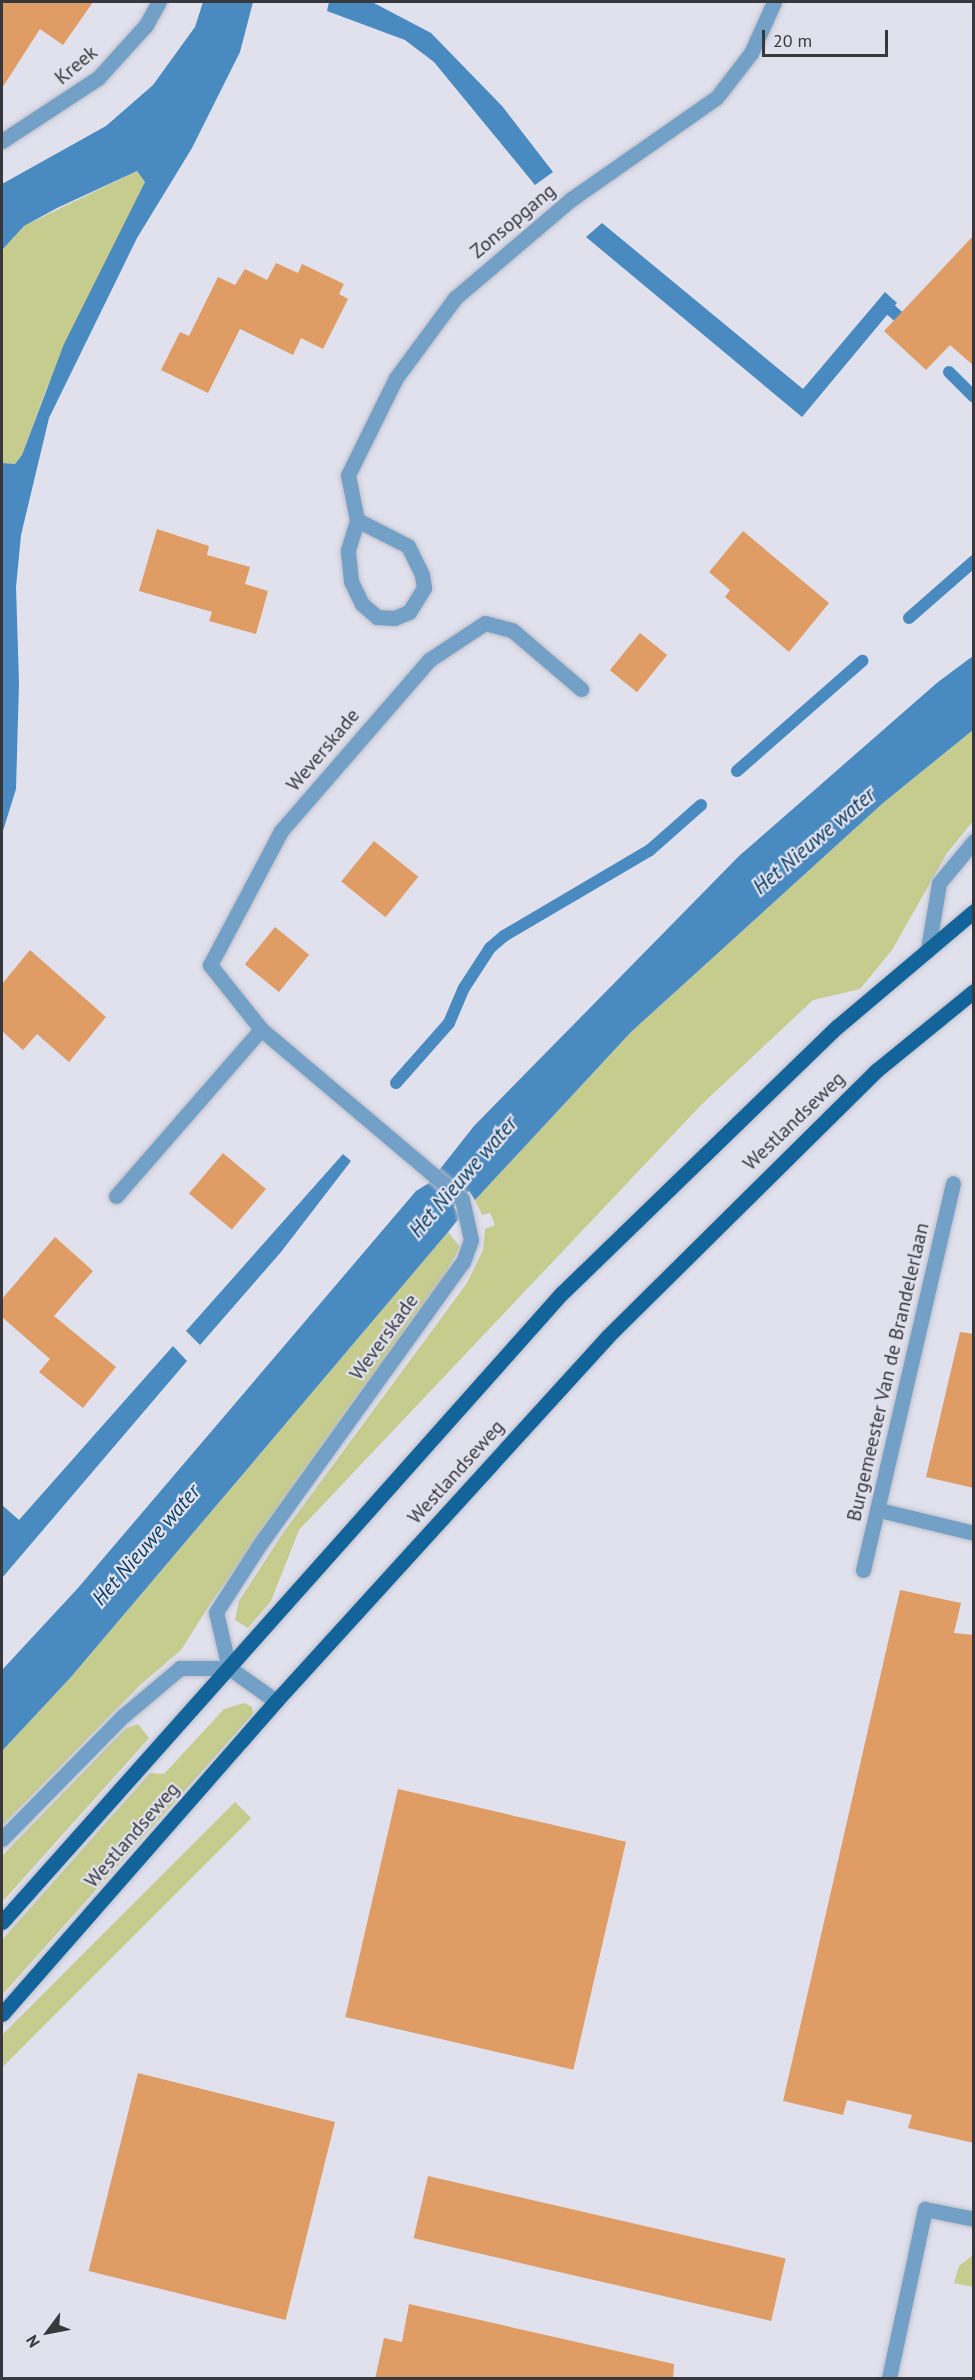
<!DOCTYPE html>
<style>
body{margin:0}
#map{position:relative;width:975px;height:2380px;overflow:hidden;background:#e0e1ed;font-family:"PT Sans",sans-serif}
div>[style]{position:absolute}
.green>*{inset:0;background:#c5cc8d;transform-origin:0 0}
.water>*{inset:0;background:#498ac1}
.stream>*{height:12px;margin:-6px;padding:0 6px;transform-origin:6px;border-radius:6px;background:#498ac1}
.building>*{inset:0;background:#df9c65;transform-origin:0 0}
.roads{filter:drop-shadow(0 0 2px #bebfca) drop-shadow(0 0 2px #bebfca)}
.minor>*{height:15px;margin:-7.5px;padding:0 7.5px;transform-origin:7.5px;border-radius:7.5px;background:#72a0c6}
.major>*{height:15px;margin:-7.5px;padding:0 7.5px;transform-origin:7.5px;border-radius:7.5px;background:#13649b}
span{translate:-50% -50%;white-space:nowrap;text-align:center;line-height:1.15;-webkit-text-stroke:4.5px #e0e1ed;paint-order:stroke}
.street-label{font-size:20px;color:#37383d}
.water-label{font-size:21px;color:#063b60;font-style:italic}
.frame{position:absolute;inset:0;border:3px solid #37383d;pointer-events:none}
.north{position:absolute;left:18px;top:2302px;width:60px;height:60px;-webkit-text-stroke:4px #e0e1ed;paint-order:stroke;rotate:238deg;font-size:16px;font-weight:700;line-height:24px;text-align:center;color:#37383d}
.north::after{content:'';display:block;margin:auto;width:21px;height:27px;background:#37383d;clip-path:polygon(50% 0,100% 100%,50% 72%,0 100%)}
.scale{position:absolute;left:762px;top:30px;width:126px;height:27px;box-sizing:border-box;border:3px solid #37383d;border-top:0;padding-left:8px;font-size:18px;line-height:21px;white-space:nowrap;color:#37383d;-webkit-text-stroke:4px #e0e1ed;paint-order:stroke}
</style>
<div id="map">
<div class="green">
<i style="clip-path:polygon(137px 171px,145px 182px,47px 387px,22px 455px,15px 464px,2px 463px,2px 250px,24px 226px)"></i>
<i style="clip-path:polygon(973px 730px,973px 821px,947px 853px,892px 950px,860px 989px,813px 1000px,701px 1105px,299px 1530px,271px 1601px,248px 1628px,235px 1620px,239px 1601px,283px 1533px,467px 1283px,483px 1250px,485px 1229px,495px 1225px,490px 1213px,482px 1215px,475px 1200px,631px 1032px,883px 803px)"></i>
<i style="clip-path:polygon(448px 1232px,460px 1247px,437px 1291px,212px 1601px,181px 1650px,139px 1686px,2px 1826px,2px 1751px,71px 1677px)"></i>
<i style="clip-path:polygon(244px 1703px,252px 1707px,253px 1714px,2px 1995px,2px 1940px,150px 1773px,164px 1774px,224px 1709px)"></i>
<i style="clip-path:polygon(138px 1724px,149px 1738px,2px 1902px,2px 1856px,125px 1729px)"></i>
<i style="left:235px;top:1802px;width:23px;height:351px;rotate:45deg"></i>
<i style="clip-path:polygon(973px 2255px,973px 2287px,954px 2283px,959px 2266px)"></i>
</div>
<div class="water">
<i style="clip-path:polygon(203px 2px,253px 2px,240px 52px,192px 148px,137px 238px,49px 418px,21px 535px,16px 587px,19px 683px,16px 789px,2px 834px,2px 463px,15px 464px,22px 455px,64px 344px,145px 182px,137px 171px,57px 208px,24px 226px,2px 250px,2px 184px,106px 126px,153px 85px,195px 27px)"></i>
<i style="clip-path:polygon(329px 2px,372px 2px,431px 33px,502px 106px,553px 172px,535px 185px,434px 62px,405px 40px,327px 11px)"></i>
<i style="clip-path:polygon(602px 223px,803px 389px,885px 292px,897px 303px,802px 417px,586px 237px)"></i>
<i style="clip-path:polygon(973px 656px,973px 730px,883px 803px,631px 1032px,475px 1200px,469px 1191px,454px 1207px,460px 1217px,448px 1232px,71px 1677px,2px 1751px,2px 1670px,78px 1588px,416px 1191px,429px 1183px,474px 1126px,739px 856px,938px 682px)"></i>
<i style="clip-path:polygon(343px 1154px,351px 1161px,281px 1252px,200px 1345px,186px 1331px)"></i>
<i style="clip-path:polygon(173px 1346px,187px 1361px,2px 1578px,2px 1505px,19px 1520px)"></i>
</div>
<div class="stream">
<i style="left:881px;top:308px;width:5px;rotate:-53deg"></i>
<i style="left:884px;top:304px;width:35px;rotate:41deg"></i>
<i style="left:949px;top:372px;width:35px;rotate:45deg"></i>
<i style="left:909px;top:618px;width:86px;rotate:-41.2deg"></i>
<i style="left:737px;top:771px;width:167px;rotate:-41.3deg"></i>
<i style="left:396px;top:1083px;width:80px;rotate:-48.5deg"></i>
<i style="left:449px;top:1023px;width:38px;rotate:-67deg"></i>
<i style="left:464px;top:988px;width:48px;rotate:-57deg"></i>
<i style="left:490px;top:948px;width:18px;rotate:-41deg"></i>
<i style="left:504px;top:936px;width:169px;rotate:-30.5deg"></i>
<i style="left:650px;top:850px;width:68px;rotate:-41.4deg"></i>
</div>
<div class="building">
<i style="clip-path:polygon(2px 2px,93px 2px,63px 45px,40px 29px,2px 88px)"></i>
<i style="clip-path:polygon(974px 235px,974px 366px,950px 345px,926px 370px,884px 331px)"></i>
<i style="clip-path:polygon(276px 263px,298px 273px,302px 264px,344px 284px,339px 294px,348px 299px,323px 349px,301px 338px,293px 355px,240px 329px,208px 393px,161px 370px,180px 332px,189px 336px,218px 277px,235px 285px,245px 269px,267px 280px)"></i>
<i style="clip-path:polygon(157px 529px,209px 546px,207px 555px,250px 567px,245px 584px,268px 591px,256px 634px,209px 621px,212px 612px,139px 591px)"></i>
<i style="clip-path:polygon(743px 531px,829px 603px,789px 652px,725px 597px,730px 590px,709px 572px)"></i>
<i style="left:640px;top:633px;width:35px;height:48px;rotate:39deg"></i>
<i style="left:374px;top:841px;width:57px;height:52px;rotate:39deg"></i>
<i style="left:275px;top:927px;width:44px;height:48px;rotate:39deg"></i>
<i style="clip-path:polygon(30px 950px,106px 1017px,69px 1062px,37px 1034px,23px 1050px,2px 1031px,2px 984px)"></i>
<i style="left:223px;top:1153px;width:56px;height:53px;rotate:40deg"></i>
<i style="clip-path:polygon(55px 1237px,93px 1271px,54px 1316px,116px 1367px,83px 1408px,39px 1372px,50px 1359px,2px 1317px,2px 1299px)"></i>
<i style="clip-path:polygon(960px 1332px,974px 1334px,974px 1488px,926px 1477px)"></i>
<i style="clip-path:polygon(900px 1590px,961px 1603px,954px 1633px,974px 1635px,974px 2143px,908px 2128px,912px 2115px,847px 2100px,843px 2115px,783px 2101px)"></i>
<i style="left:398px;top:1789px;width:234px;height:234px;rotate:13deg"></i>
<i style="left:138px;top:2073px;width:203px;height:204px;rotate:14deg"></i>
<i style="left:428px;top:2176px;width:367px;height:64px;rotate:13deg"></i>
<i style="clip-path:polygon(409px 2304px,674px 2364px,673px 2379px,375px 2379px,384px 2338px,402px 2342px)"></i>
</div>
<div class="roads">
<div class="minor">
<i style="left:2px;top:141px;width:115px;rotate:-33.3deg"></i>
<i style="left:98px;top:78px;width:72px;rotate:-47.8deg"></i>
<i style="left:146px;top:25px;width:26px;rotate:-61deg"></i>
<i style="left:357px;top:520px;width:46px;rotate:-101.3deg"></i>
<i style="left:348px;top:475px;width:108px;rotate:-63.7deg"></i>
<i style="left:396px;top:378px;width:99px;rotate:-53.6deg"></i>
<i style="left:455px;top:298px;width:151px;rotate:-40.4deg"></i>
<i style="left:570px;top:200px;width:179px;rotate:-35deg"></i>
<i style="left:717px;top:97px;width:56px;rotate:-52.3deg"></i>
<i style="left:751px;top:53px;width:56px;rotate:-65.7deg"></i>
<i style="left:357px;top:520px;width:57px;rotate:27deg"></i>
<i style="left:408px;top:546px;width:32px;rotate:64deg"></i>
<i style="left:422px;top:575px;width:13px;rotate:81deg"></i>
<i style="left:424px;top:588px;width:28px;rotate:122deg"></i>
<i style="left:409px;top:612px;width:16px;rotate:158deg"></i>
<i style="left:394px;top:618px;width:17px;rotate:-177deg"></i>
<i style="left:377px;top:617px;width:20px;rotate:-139deg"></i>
<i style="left:362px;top:604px;width:25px;rotate:-116deg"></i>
<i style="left:351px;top:581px;width:31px;rotate:-96deg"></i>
<i style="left:348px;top:550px;width:31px;rotate:-73deg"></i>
<i style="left:928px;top:949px;width:67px;rotate:-80.5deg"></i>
<i style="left:939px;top:883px;width:55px;rotate:-50.2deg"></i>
<i style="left:116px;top:1196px;width:221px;rotate:-49deg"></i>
<i style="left:879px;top:1510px;width:98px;rotate:13.6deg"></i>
<i style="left:863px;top:1570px;width:397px;rotate:-76.9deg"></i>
<i style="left:276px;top:1701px;width:57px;rotate:-144.9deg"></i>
<i style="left:229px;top:1668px;width:57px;rotate:-103.1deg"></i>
<i style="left:216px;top:1612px;width:81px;rotate:-57.1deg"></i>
<i style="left:260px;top:1544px;width:347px;rotate:-54.3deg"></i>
<i style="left:463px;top:1262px;width:23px;rotate:-70deg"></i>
<i style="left:471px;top:1240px;width:42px;rotate:-102.4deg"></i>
<i style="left:462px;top:1199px;width:263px;rotate:-139.8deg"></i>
<i style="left:261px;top:1029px;width:82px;rotate:-128.6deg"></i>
<i style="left:210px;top:965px;width:152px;rotate:-62.1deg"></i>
<i style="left:281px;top:831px;width:226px;rotate:-49.1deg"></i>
<i style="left:429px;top:660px;width:67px;rotate:-33.5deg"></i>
<i style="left:485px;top:623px;width:28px;rotate:15deg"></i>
<i style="left:512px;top:630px;width:91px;rotate:40.5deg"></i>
<i style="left:2px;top:1839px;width:173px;rotate:-45.5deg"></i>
<i style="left:123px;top:1716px;width:75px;rotate:-40.1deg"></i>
<i style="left:180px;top:1668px;width:49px"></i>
<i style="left:889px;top:2378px;width:173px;rotate:-78deg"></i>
<i style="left:925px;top:2209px;width:50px;rotate:11.5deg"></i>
</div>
<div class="major">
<i style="left:2px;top:1922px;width:841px;rotate:-48.33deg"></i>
<i style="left:561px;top:1294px;width:385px;rotate:-44.1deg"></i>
<i style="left:838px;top:1026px;width:178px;rotate:-40.2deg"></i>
<i style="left:2px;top:2014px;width:416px;rotate:-48.8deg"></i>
<i style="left:276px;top:1701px;width:493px;rotate:-47.7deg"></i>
<i style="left:608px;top:1336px;width:378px;rotate:-44.7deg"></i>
<i style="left:877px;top:1070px;width:125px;rotate:-39.2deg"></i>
</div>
</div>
<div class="street-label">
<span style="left:76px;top:65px;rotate:-40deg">Kreek</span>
<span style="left:513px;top:221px;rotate:-40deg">Zonsopgang</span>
<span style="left:323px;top:750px;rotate:-50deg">Weverskade</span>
<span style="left:794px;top:1121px;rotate:-44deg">Westlandseweg</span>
<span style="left:384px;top:1337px;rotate:-54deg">Weverskade</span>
<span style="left:888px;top:1372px;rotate:-77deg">Burgemeester Van de Brandelerlaan</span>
<span style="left:456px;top:1472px;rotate:-48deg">Westlandseweg</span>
<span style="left:132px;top:1835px;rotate:-49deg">Westlandseweg</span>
</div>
<div class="water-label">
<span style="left:814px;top:841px;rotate:-40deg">Het Nieuwe water</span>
<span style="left:463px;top:1177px;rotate:-49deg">Het Nieuwe water</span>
<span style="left:146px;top:1545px;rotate:-49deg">Het Nieuwe water</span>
</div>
<div class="frame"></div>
<div class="north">N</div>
<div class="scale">20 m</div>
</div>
